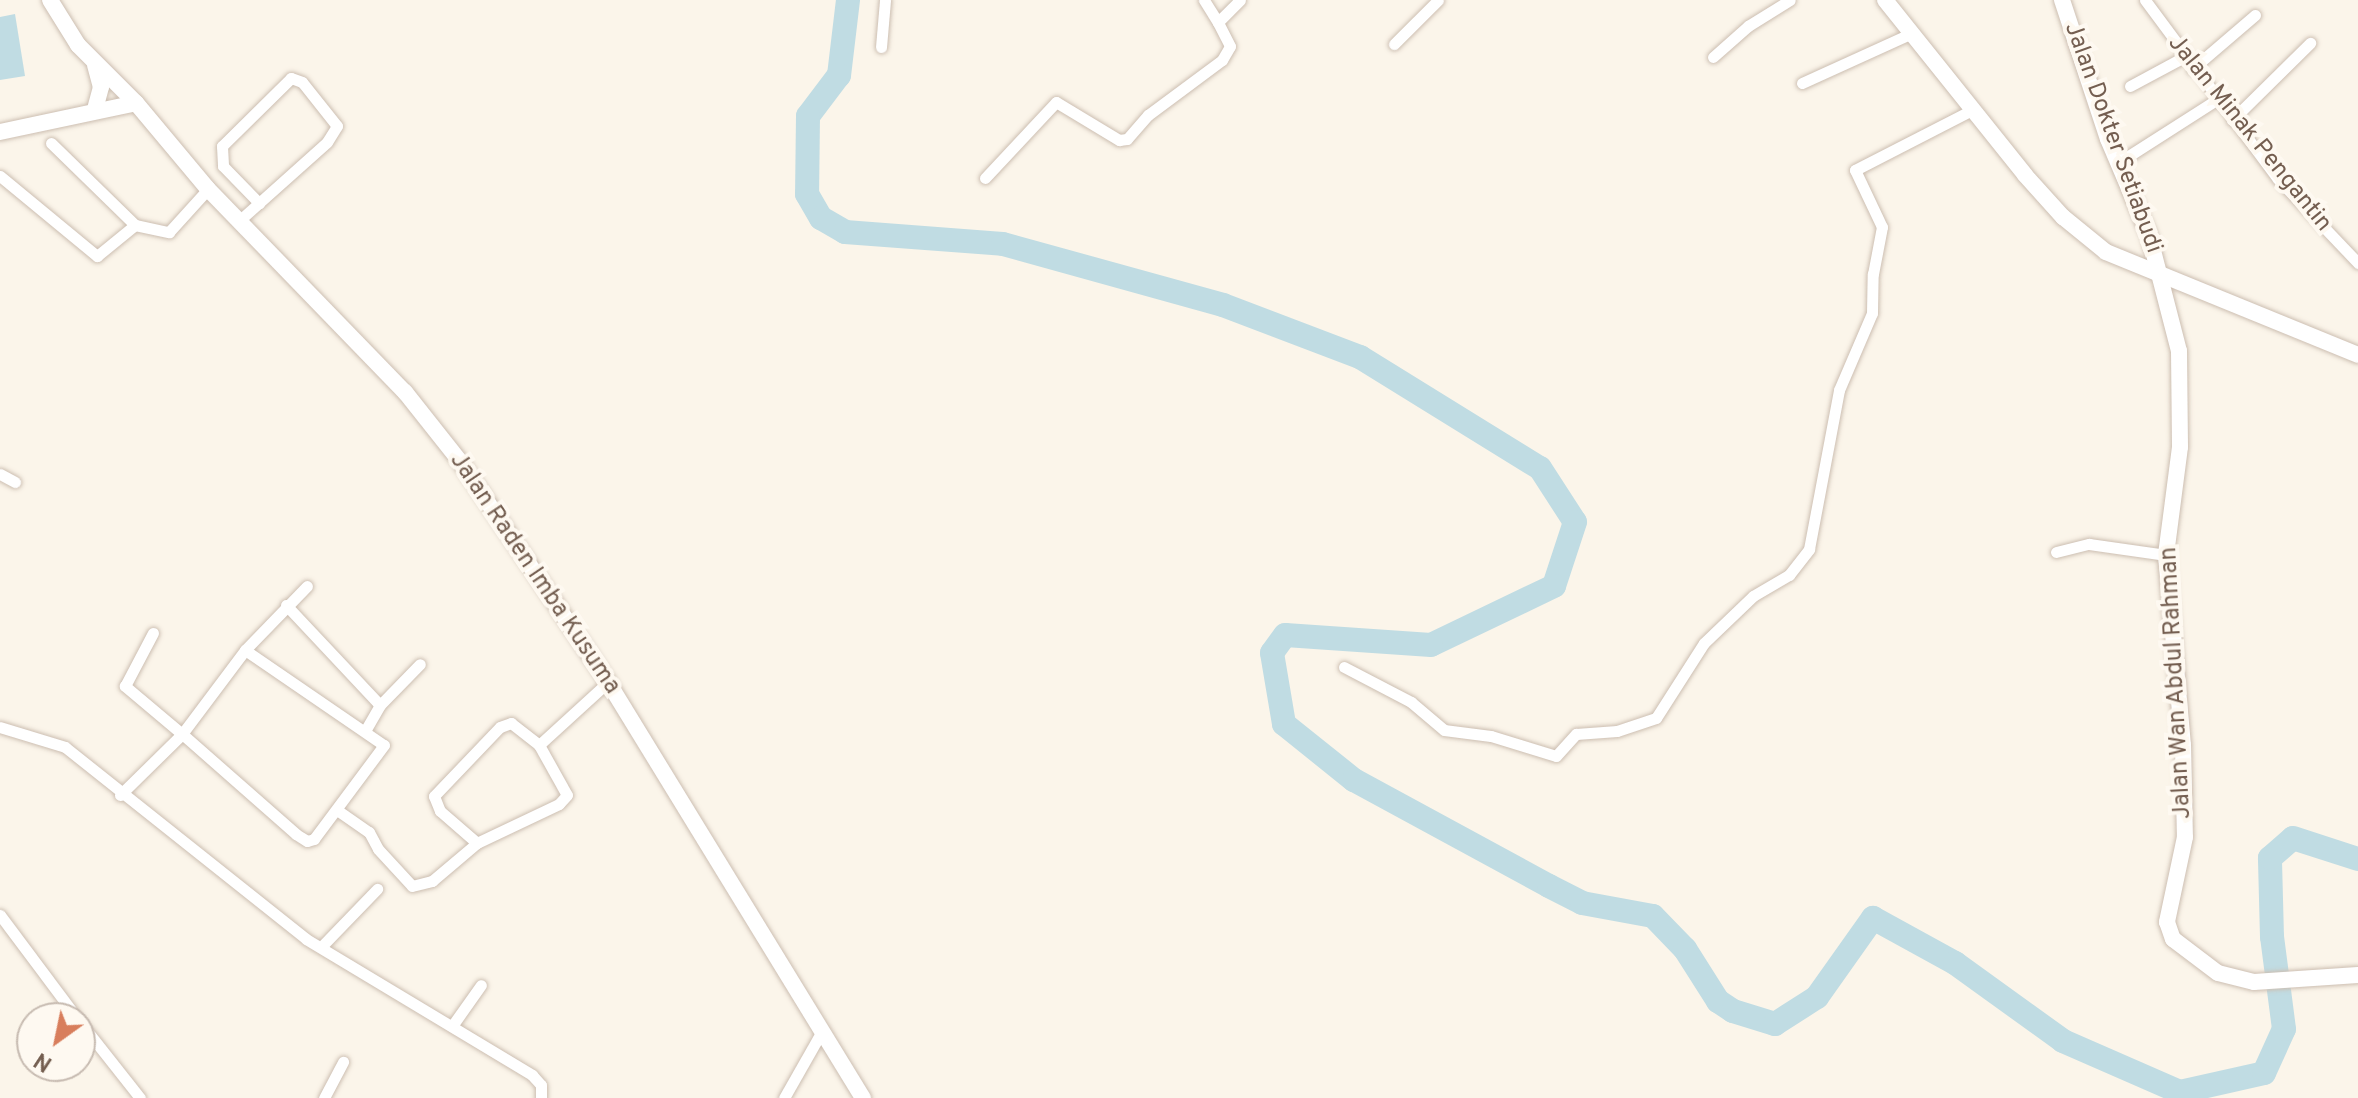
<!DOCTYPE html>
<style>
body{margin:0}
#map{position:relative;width:2358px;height:1098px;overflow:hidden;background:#fbf5ea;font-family:Overpass,sans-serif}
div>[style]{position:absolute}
.water>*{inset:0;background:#c0dce3}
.river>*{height:24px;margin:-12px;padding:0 12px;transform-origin:12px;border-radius:12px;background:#c0dce3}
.roads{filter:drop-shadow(0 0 2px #ccbeb1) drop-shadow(0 0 2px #ccbeb1)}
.street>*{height:11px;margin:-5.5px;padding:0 5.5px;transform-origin:5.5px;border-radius:5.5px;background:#fff}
.secondary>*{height:16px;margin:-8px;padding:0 8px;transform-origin:8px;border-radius:8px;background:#fff}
span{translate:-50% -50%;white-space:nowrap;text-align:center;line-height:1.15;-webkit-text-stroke:8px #fef9f1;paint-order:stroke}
.street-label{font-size:24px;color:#745e50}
.north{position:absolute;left:16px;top:1002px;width:80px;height:80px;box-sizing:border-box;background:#fef9f1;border:2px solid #c7bbb1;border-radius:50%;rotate:213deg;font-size:22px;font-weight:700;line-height:32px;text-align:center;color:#745e50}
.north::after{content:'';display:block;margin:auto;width:28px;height:36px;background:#d87e5c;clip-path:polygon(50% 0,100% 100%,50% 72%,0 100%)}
</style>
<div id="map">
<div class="water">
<i style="clip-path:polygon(15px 14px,25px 76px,0 80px,0 17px)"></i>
</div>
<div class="river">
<i style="left:848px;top:0;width:76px;rotate:96.8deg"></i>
<i style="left:839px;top:75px;width:51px;rotate:127.1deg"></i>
<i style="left:808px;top:116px;width:78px;rotate:90.7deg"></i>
<i style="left:807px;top:194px;width:28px;rotate:60deg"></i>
<i style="left:821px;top:218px;width:28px;rotate:30deg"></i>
<i style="left:845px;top:232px;width:158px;rotate:4.3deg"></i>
<i style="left:1003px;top:244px;width:228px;rotate:15.5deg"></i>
<i style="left:1223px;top:305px;width:147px;rotate:20.8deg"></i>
<i style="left:1360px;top:357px;width:211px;rotate:31.7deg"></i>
<i style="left:1540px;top:468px;width:64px;rotate:57.1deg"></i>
<i style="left:1575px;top:522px;width:67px;rotate:108.2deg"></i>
<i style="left:1554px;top:586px;width:136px;rotate:154.4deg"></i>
<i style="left:1431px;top:645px;width:146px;rotate:-176.1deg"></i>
<i style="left:1285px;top:635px;width:22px;rotate:126deg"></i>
<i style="left:1272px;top:653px;width:72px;rotate:80.4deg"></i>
<i style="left:1284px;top:724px;width:90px;rotate:38.7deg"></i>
<i style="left:1354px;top:780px;width:222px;rotate:28.5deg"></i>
<i style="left:1549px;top:886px;width:37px;rotate:27deg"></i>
<i style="left:1582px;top:903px;width:72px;rotate:10.4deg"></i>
<i style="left:1653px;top:916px;width:46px;rotate:45.9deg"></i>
<i style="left:1685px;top:949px;width:62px;rotate:57.6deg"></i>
<i style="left:1718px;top:1001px;width:18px;rotate:34deg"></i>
<i style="left:1733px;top:1011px;width:44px;rotate:17.2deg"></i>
<i style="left:1775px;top:1024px;width:50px;rotate:-32.7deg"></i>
<i style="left:1817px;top:997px;width:97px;rotate:-54.7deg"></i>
<i style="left:1873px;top:918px;width:94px;rotate:28.8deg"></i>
<i style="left:1955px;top:963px;width:133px;rotate:35.8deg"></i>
<i style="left:2063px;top:1041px;width:128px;rotate:23.6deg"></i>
<i style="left:2180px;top:1092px;width:86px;rotate:-12.7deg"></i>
<i style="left:2264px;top:1073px;width:48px;rotate:-65.6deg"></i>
<i style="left:2284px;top:1029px;width:93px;rotate:-97.4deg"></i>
<i style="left:2272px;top:937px;width:79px;rotate:-91.5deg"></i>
<i style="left:2270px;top:858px;width:30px;rotate:-41deg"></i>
<i style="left:2293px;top:838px;width:68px;rotate:17.9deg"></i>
</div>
<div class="roads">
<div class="street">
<i style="left:1204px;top:0;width:26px;rotate:58deg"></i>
<i style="left:2145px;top:0;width:223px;rotate:53.4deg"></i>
<i style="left:2278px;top:179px;width:116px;rotate:46.4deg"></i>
<i style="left:1394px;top:44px;width:62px;rotate:-45deg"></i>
<i style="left:881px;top:47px;width:47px;rotate:-85.1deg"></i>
<i style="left:1713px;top:57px;width:47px;rotate:-41.5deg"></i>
<i style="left:1748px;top:26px;width:49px;rotate:-31.8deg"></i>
<i style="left:2192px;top:69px;width:83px;rotate:-40.6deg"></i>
<i style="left:1802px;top:83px;width:116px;rotate:-24.4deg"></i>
<i style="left:2130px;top:86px;width:61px;rotate:-28.2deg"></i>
<i style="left:2232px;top:120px;width:110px;rotate:-44.6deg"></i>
<i style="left:51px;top:143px;width:117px;rotate:44.3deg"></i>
<i style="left:2127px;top:157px;width:106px;rotate:-32.6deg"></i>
<i style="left:0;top:176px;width:126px;rotate:39.5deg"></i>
<i style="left:97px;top:256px;width:49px;rotate:-39.2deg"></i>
<i style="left:135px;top:225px;width:35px;rotate:12deg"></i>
<i style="left:169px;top:232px;width:58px;rotate:-47.8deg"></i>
<i style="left:985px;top:178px;width:104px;rotate:-46.9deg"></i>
<i style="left:1056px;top:102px;width:74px;rotate:31.1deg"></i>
<i style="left:1119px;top:140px;width:8px;rotate:-7deg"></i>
<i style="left:1127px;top:139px;width:32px;rotate:-49deg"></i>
<i style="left:1148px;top:115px;width:92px;rotate:-36.6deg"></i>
<i style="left:1222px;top:60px;width:16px;rotate:-60deg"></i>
<i style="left:1230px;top:46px;width:27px;rotate:-117deg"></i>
<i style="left:1218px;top:22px;width:31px;rotate:-45deg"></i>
<i style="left:241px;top:219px;width:115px;rotate:-41.8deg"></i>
<i style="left:327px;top:142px;width:19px;rotate:-58deg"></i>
<i style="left:337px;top:126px;width:56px;rotate:-128.5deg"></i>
<i style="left:302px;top:82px;width:12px;rotate:-160deg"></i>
<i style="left:291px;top:78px;width:97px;rotate:135.4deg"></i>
<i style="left:222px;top:146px;width:20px;rotate:87deg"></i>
<i style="left:223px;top:166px;width:52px;rotate:45.8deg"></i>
<i style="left:0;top:474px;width:17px;rotate:28deg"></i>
<i style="left:2056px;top:552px;width:34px;rotate:-14deg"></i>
<i style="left:2089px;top:544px;width:78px;rotate:8.1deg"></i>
<i style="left:286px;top:605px;width:137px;rotate:46.8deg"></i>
<i style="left:380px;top:705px;width:30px;rotate:120deg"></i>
<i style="left:245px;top:650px;width:89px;rotate:-45.9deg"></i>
<i style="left:1344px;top:667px;width:76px;rotate:27.6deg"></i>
<i style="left:1411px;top:702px;width:43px;rotate:40.3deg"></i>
<i style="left:1444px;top:730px;width:47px;rotate:7.3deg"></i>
<i style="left:1491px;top:736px;width:68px;rotate:17.1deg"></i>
<i style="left:1556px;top:756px;width:30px;rotate:-48deg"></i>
<i style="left:1576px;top:734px;width:41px;rotate:-4.2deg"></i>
<i style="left:1617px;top:731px;width:41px;rotate:-18.4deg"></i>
<i style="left:1656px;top:718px;width:89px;rotate:-57.4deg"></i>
<i style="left:1704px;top:643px;width:68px;rotate:-43.8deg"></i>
<i style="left:1753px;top:596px;width:42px;rotate:-30.3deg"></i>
<i style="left:1789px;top:575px;width:33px;rotate:-52deg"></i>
<i style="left:1809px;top:549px;width:162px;rotate:-79.3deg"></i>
<i style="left:1839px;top:390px;width:84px;rotate:-66.8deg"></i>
<i style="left:1872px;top:313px;width:39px;rotate:-89deg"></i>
<i style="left:1873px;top:274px;width:48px;rotate:-79.2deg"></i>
<i style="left:1882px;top:227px;width:63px;rotate:-115.3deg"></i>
<i style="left:1855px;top:170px;width:129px;rotate:-27.2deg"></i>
<i style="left:380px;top:705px;width:57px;rotate:-45.7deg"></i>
<i style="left:511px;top:723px;width:36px;rotate:38deg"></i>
<i style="left:539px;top:745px;width:57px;rotate:60.8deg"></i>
<i style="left:567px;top:795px;width:12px;rotate:132deg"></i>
<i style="left:559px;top:804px;width:91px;rotate:154.6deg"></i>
<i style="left:477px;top:843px;width:49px;rotate:-139.1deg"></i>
<i style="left:440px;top:811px;width:16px;rotate:-112deg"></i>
<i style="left:434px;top:796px;width:95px;rotate:-46.3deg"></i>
<i style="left:500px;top:727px;width:12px;rotate:-20deg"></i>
<i style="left:0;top:727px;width:68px;rotate:17.1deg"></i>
<i style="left:65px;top:747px;width:308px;rotate:38.5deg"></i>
<i style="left:306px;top:939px;width:264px;rotate:31deg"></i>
<i style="left:532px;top:1075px;width:13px;rotate:48deg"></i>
<i style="left:541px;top:1085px;width:13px;rotate:90deg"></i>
<i style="left:539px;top:745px;width:93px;rotate:-42.4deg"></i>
<i style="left:120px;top:795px;width:87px;rotate:-44.5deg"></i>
<i style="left:182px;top:734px;width:105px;rotate:-53.1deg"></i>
<i style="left:245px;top:650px;width:168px;rotate:34.4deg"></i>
<i style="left:384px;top:745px;width:117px;rotate:126.7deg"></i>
<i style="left:314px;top:839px;width:7px;rotate:164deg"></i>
<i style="left:307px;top:841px;width:13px;rotate:-148deg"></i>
<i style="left:296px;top:834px;width:152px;rotate:-138.7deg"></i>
<i style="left:182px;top:734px;width:75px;rotate:-139.9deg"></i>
<i style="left:125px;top:686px;width:60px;rotate:-62.2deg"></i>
<i style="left:337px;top:810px;width:39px;rotate:35deg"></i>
<i style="left:369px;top:832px;width:19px;rotate:62deg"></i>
<i style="left:378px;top:849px;width:50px;rotate:47.4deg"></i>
<i style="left:412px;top:886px;width:21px;rotate:-14deg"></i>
<i style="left:432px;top:881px;width:59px;rotate:-40.2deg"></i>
<i style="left:0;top:915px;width:129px;rotate:53.2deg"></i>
<i style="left:321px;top:947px;width:81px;rotate:-46deg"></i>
<i style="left:80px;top:1022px;width:97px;rotate:51.7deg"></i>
<i style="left:452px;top:1026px;width:50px;rotate:-54.7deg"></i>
<i style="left:324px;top:1098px;width:41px;rotate:-62.2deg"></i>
<i style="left:784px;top:1098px;width:75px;rotate:-60.4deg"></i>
</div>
<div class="secondary">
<i style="left:50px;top:0;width:53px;rotate:58.1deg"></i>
<i style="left:78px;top:45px;width:82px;rotate:45deg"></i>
<i style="left:136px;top:103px;width:112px;rotate:50.1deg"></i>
<i style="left:208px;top:189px;width:283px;rotate:45.9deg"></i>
<i style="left:405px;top:392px;width:92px;rotate:51.6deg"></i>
<i style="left:462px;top:464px;width:262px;rotate:56.2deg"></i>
<i style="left:608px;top:682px;width:488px;rotate:58.5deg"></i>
<i style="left:1885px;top:0;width:224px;rotate:51.3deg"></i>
<i style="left:2025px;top:175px;width:57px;rotate:47.9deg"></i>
<i style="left:2063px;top:217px;width:55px;rotate:39.1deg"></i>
<i style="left:2106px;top:252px;width:272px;rotate:22.2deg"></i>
<i style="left:2062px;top:0;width:146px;rotate:71.7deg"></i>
<i style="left:2108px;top:139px;width:104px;rotate:66.9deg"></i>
<i style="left:2149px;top:235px;width:120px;rotate:75.5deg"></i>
<i style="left:2179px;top:351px;width:96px;rotate:89.4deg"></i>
<i style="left:2180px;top:447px;width:109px;rotate:97.4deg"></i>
<i style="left:2166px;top:555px;width:191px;rotate:84.9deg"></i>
<i style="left:2183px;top:745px;width:92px;rotate:88.8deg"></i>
<i style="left:2185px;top:837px;width:87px;rotate:102deg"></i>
<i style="left:2167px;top:922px;width:18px;rotate:71deg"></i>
<i style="left:2173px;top:939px;width:56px;rotate:37.1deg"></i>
<i style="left:2218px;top:973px;width:37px;rotate:14deg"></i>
<i style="left:2254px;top:982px;width:104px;rotate:-3.9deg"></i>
<i style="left:95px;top:65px;width:23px;rotate:75deg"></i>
<i style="left:101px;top:87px;width:24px;rotate:105deg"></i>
<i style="left:0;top:132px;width:139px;rotate:-12deg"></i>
</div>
</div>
<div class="street-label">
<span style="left:2249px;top:134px;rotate:51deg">Jalan Minak Pengantin</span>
<span style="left:2112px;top:138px;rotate:70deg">Jalan Dokter Setiabudi</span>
<span style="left:534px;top:574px;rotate:56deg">Jalan Raden Imba Kusuma</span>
<span style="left:2177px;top:683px;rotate:-93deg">Jalan Wan Abdul Rahman</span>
</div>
<div class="north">N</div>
</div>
